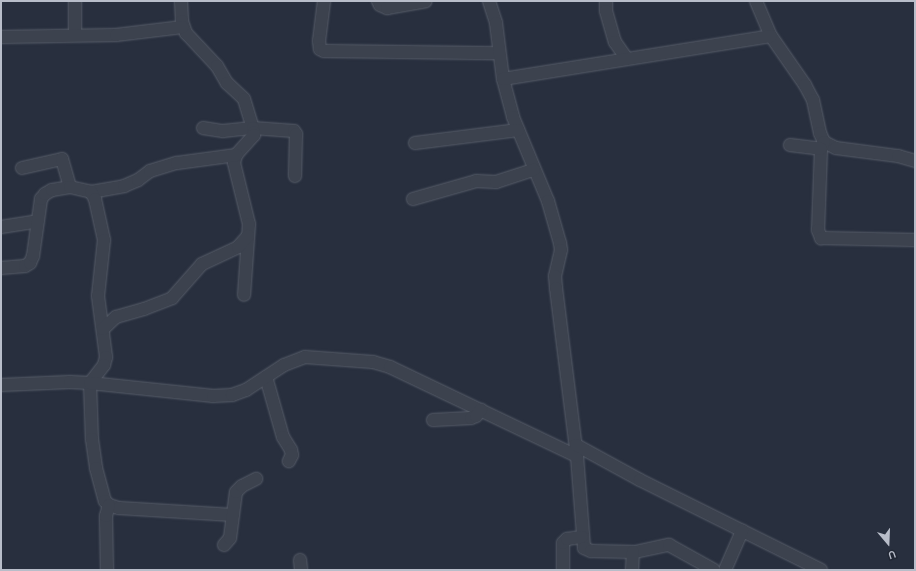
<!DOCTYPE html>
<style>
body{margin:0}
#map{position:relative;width:916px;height:571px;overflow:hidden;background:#282f3e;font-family:Karla,sans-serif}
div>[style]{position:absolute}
.roads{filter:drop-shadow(0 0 1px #575d69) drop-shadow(0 0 1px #575d69)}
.minor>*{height:12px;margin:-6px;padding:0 6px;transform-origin:6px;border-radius:6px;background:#3c424e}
span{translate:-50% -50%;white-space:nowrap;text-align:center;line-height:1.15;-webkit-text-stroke:3px #212734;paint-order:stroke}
.frame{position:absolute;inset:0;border:2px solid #b8bdc9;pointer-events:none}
.north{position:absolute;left:868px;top:523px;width:40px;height:40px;-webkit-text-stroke:3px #212734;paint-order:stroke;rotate:161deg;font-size:11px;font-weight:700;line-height:16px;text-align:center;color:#b8bdc9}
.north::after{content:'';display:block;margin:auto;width:14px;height:18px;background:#b8bdc9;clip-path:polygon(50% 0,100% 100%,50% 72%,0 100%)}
</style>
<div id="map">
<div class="roads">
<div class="minor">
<i style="left:181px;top:1px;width:20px;rotate:87deg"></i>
<i style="left:182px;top:21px;width:13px;rotate:72deg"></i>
<i style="left:186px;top:33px;width:45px;rotate:46.8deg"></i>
<i style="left:217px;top:66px;width:20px;rotate:60deg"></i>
<i style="left:227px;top:83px;width:23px;rotate:43deg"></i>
<i style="left:244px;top:99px;width:30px;rotate:73deg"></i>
<i style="left:253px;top:128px;width:41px;rotate:4.2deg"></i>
<i style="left:294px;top:131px;width:4px;rotate:56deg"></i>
<i style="left:296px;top:134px;width:42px;rotate:91.4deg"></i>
<i style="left:324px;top:1px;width:40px;rotate:97.1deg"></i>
<i style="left:319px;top:41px;width:8px;rotate:83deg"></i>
<i style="left:320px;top:49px;width:4px;rotate:27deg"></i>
<i style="left:324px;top:51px;width:174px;rotate:0.7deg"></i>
<i style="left:378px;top:1px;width:4px;rotate:63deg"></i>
<i style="left:380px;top:5px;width:8px;rotate:23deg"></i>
<i style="left:387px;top:8px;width:39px;rotate:-10deg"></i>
<i style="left:489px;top:1px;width:23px;rotate:72deg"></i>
<i style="left:496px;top:23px;width:56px;rotate:82.9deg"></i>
<i style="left:503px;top:79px;width:39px;rotate:75deg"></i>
<i style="left:513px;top:117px;width:91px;rotate:67.4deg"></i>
<i style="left:548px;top:201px;width:44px;rotate:74.1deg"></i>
<i style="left:560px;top:243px;width:7px;rotate:82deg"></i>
<i style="left:561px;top:250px;width:27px;rotate:103deg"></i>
<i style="left:555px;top:276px;width:12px;rotate:85deg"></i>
<i style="left:556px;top:288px;width:169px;rotate:82.9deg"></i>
<i style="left:577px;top:456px;width:92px;rotate:85.6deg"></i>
<i style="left:584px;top:548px;width:8px;rotate:23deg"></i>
<i style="left:591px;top:551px;width:44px;rotate:1.3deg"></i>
<i style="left:635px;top:552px;width:35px;rotate:-12deg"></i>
<i style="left:669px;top:545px;width:51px;rotate:29.1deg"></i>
<i style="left:606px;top:1px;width:10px;rotate:90deg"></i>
<i style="left:606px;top:11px;width:32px;rotate:74deg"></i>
<i style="left:615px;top:42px;width:19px;rotate:55deg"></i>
<i style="left:756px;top:1px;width:38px;rotate:67deg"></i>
<i style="left:771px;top:36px;width:60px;rotate:55.2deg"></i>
<i style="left:805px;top:85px;width:17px;rotate:62deg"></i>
<i style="left:813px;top:100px;width:34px;rotate:78deg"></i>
<i style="left:820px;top:133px;width:10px;rotate:66deg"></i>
<i style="left:824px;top:142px;width:13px;rotate:27deg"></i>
<i style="left:836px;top:148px;width:63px;rotate:7.4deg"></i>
<i style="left:898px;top:156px;width:18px;rotate:16deg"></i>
<i style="left:75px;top:35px;width:34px;rotate:-90deg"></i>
<i style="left:1px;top:37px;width:115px;rotate:-1deg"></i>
<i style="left:116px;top:35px;width:67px;rotate:-6.8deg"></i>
<i style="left:503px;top:79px;width:271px;rotate:-9.1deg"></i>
<i style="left:203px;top:128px;width:20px;rotate:9deg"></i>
<i style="left:223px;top:131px;width:30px;rotate:-6deg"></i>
<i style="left:253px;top:128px;width:4px;rotate:76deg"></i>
<i style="left:254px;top:132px;width:3px;rotate:90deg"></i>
<i style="left:254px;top:135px;width:27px;rotate:132deg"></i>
<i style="left:236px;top:155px;width:8px;rotate:104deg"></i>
<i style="left:234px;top:163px;width:63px;rotate:76.2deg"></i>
<i style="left:249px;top:224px;width:71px;rotate:94deg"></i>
<i style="left:824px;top:142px;width:8px;rotate:113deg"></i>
<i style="left:821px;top:149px;width:81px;rotate:92.1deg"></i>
<i style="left:818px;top:230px;width:9px;rotate:69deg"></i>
<i style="left:821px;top:238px;width:94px;rotate:1.2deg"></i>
<i style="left:415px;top:143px;width:104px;rotate:-7.2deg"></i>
<i style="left:790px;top:145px;width:31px;rotate:7deg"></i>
<i style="left:22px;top:168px;width:41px;rotate:-12.7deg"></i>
<i style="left:62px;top:159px;width:29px;rotate:74deg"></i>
<i style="left:91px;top:192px;width:34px;rotate:-10deg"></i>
<i style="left:124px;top:186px;width:15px;rotate:-23deg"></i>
<i style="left:138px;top:180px;width:15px;rotate:-37deg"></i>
<i style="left:150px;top:171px;width:28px;rotate:-17deg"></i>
<i style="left:177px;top:163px;width:60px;rotate:-7.7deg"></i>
<i style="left:413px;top:199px;width:66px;rotate:-15.9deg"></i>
<i style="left:476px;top:181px;width:20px;rotate:3deg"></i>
<i style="left:496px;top:182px;width:40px;rotate:-18deg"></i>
<i style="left:1px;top:227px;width:37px;rotate:-9deg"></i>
<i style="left:1px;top:268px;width:24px;rotate:-5deg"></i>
<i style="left:25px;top:266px;width:6px;rotate:-31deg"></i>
<i style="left:30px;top:263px;width:8px;rotate:-67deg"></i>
<i style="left:33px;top:256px;width:58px;rotate:-82deg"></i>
<i style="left:41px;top:199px;width:6px;rotate:-51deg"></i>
<i style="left:45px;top:194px;width:8px;rotate:-30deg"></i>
<i style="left:52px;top:190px;width:18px;rotate:-9deg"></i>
<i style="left:70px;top:187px;width:22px;rotate:13deg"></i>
<i style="left:91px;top:192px;width:8px;rotate:60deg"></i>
<i style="left:95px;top:199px;width:42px;rotate:77.6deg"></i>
<i style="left:104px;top:240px;width:56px;rotate:96.1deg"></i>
<i style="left:98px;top:296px;width:62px;rotate:82.5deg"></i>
<i style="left:106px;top:357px;width:8px;rotate:104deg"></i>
<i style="left:104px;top:365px;width:23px;rotate:128deg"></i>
<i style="left:90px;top:383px;width:56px;rotate:88deg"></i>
<i style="left:92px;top:439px;width:29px;rotate:82deg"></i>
<i style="left:96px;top:468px;width:34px;rotate:75deg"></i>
<i style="left:105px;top:501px;width:6px;rotate:45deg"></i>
<i style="left:109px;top:505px;width:10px;rotate:17deg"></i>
<i style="left:119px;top:508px;width:114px;rotate:3.5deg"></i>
<i style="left:103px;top:329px;width:18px;rotate:-43deg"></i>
<i style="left:116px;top:317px;width:29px;rotate:-16deg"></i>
<i style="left:144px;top:309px;width:30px;rotate:-21deg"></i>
<i style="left:172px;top:298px;width:45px;rotate:-48.6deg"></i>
<i style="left:202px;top:264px;width:40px;rotate:-25deg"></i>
<i style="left:238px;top:247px;width:15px;rotate:-48deg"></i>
<i style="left:266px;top:377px;width:62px;rotate:74.2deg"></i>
<i style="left:283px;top:437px;width:15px;rotate:58deg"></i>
<i style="left:291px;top:450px;width:5px;rotate:79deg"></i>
<i style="left:292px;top:455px;width:7px;rotate:117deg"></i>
<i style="left:1px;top:385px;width:69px;rotate:-2.5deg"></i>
<i style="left:70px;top:382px;width:20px;rotate:3deg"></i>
<i style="left:90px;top:383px;width:124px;rotate:6deg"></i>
<i style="left:213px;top:396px;width:19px;rotate:-3deg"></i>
<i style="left:232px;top:395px;width:15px;rotate:-20deg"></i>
<i style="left:246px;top:390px;width:45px;rotate:-33.3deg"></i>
<i style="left:284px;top:365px;width:22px;rotate:-21deg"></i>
<i style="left:305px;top:357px;width:68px;rotate:4.2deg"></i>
<i style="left:373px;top:362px;width:18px;rotate:16deg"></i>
<i style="left:390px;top:367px;width:207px;rotate:25.5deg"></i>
<i style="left:433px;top:420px;width:38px;rotate:-3deg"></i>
<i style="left:471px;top:418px;width:5px;rotate:-22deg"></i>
<i style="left:476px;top:416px;width:8px;rotate:-50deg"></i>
<i style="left:576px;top:445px;width:73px;rotate:28.7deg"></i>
<i style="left:640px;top:480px;width:202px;rotate:26.4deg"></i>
<i style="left:224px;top:545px;width:9px;rotate:-49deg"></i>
<i style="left:230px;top:538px;width:46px;rotate:-82.6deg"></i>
<i style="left:236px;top:492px;width:8px;rotate:-45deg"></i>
<i style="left:242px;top:486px;width:16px;rotate:-27deg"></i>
<i style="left:300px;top:560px;width:10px;rotate:84deg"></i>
<i style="left:107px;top:570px;width:54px;rotate:-91.1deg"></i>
<i style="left:106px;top:516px;width:11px;rotate:-75deg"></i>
<i style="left:563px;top:570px;width:27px;rotate:-90deg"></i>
<i style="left:563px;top:543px;width:6px;rotate:-45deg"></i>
<i style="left:567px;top:539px;width:15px;rotate:-8deg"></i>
<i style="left:632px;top:570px;width:18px;rotate:-87deg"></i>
<i style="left:725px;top:570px;width:43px;rotate:-66.4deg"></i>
</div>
</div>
<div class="frame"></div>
<div class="north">U</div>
</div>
